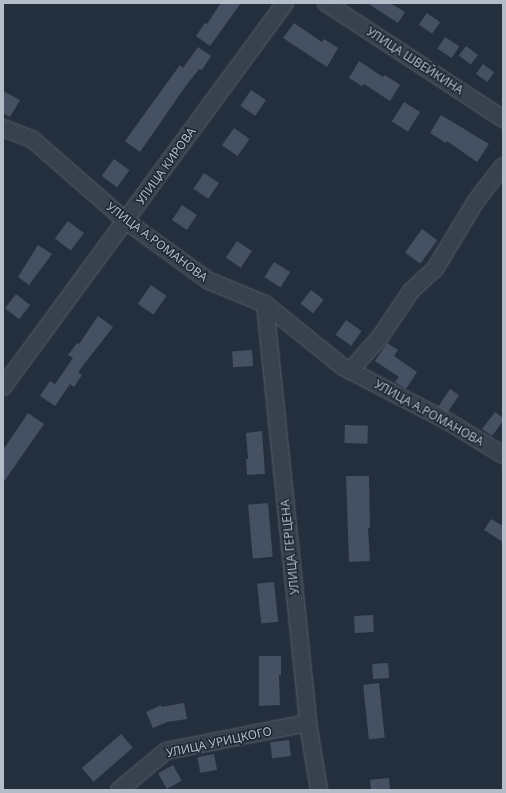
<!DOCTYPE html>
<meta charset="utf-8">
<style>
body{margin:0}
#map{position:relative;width:506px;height:793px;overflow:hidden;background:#242f3e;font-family:"Noto Sans",sans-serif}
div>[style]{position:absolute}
.building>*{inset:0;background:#455162;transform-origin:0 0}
.roads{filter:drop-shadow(0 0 1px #565f6c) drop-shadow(0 0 1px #565f6c)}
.minor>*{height:16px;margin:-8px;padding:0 8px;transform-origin:8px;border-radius:8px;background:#38414e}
span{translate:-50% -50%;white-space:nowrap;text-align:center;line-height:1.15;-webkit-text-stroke:3px #1d2633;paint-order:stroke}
.street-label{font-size:12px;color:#b4bcc9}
.frame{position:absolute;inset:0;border:4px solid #b4bcc9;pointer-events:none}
</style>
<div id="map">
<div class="building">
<i style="clip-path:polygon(221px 3px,241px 3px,210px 46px,196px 36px,205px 23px,207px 24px)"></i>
<i style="clip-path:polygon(367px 3px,390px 3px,405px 12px,398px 23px)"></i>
<i style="left:427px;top:13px;width:16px;height:14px;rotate:35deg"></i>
<i style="clip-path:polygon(294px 23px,322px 42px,324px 39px,338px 48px,327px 67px,283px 38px)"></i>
<i style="left:445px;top:37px;width:17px;height:14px;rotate:33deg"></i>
<i style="left:466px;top:46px;width:15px;height:12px;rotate:37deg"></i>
<i style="clip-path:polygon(198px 47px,211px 56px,202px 70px,199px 69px,185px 87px,140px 152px,125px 141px,180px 65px,183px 68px)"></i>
<i style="clip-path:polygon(359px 61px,383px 77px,385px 75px,400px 85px,390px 101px,364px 84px,362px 86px,349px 78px)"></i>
<i style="left:483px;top:64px;width:14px;height:12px;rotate:36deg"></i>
<i style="left:251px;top:90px;width:18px;height:19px;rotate:34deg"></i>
<i style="clip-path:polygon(3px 91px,20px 100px,10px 117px,3px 113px)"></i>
<i style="left:404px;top:102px;width:19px;height:23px;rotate:32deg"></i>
<i style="clip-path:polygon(441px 115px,489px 144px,477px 162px,447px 141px,446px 143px,430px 133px)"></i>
<i style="left:234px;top:128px;width:19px;height:21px;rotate:35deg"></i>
<i style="left:114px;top:159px;width:19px;height:21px;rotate:36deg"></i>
<i style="left:204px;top:173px;width:18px;height:19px;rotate:34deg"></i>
<i style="left:182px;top:205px;width:18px;height:18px;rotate:34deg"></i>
<i style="left:68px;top:221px;width:20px;height:22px;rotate:37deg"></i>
<i style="left:422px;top:229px;width:19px;height:29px;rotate:36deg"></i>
<i style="left:237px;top:241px;width:18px;height:20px;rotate:34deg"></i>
<i style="clip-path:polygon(38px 245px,52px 254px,29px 285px,18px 277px)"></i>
<i style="left:274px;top:262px;width:19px;height:18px;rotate:32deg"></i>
<i style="left:151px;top:285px;width:19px;height:23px;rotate:35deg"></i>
<i style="left:311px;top:290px;width:16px;height:17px;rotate:38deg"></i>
<i style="left:16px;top:294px;width:18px;height:18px;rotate:38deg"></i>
<i style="clip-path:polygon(98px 316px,113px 327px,78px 372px,82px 375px,74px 387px,70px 384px,55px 406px,40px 396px,50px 381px,55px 384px,73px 358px,68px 355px,77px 343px,79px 344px)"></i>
<i style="left:346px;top:320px;width:19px;height:18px;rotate:35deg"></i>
<i style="clip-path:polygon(387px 343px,398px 350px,394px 356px,417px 372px,406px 389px,395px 382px,399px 377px,375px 361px)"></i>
<i style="left:252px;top:350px;width:16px;height:20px;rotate:86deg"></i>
<i style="left:450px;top:389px;width:11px;height:21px;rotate:34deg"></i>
<i style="clip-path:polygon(495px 412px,503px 418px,503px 421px,492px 436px,482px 429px)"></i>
<i style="clip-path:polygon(28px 413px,44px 424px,3px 483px,3px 450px)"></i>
<i style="left:345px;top:425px;width:23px;height:18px;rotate:2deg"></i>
<i style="clip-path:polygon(262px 431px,265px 474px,247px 475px,246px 459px,248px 459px,246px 433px)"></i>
<i style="clip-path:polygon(346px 476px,369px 476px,370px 528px,368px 528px,370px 561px,349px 562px)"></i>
<i style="left:268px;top:503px;width:54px;height:20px;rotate:85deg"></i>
<i style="clip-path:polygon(491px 519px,503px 526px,503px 542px,484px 530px)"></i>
<i style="left:274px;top:582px;width:40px;height:17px;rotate:84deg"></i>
<i style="left:373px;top:615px;width:17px;height:19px;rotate:87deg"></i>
<i style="clip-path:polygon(259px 656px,281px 656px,281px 675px,279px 675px,280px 705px,259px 706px)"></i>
<i style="left:388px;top:663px;width:15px;height:16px;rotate:86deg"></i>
<i style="left:379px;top:683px;width:55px;height:16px;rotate:84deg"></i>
<i style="clip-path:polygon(184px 703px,187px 719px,167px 722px,153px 728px,146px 712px,161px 705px,161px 707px)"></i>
<i style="left:121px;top:734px;width:18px;height:52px;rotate:49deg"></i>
<i style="left:289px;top:740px;width:16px;height:19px;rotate:83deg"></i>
<i style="left:214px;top:754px;width:16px;height:17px;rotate:79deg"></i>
<i style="left:173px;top:765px;width:18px;height:17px;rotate:61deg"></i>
<i style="left:389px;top:778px;width:12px;height:19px;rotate:85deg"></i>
</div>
<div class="roads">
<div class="minor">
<i style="left:326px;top:3px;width:212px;rotate:33.2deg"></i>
<i style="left:3px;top:128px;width:31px;rotate:21deg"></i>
<i style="left:32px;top:139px;width:125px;rotate:41.1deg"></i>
<i style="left:126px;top:221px;width:102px;rotate:35.9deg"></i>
<i style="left:209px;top:281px;width:61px;rotate:22.3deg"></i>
<i style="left:265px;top:304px;width:100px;rotate:38.9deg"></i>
<i style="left:343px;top:367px;width:119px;rotate:27.4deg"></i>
<i style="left:449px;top:422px;width:63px;rotate:31.4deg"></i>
<i style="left:265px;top:304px;width:421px;rotate:84.1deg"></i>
<i style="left:308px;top:723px;width:68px;rotate:80.7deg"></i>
<i style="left:350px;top:371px;width:45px;rotate:-48.6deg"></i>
<i style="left:380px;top:337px;width:55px;rotate:-56deg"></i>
<i style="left:411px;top:291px;width:33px;rotate:-43deg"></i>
<i style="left:435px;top:269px;width:79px;rotate:-58.9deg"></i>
<i style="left:476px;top:201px;width:44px;rotate:-52.4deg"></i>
<i style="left:3px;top:387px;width:476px;rotate:-53.7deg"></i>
<i style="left:119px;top:790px;width:61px;rotate:-39.7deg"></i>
<i style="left:166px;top:751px;width:145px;rotate:-11.2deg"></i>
</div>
</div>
<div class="street-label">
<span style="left:415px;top:61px;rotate:33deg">УЛИЦА ШВЕЙКИНА</span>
<span style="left:166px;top:166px;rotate:-54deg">УЛИЦА КИРОВА</span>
<span style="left:157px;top:242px;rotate:37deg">УЛИЦА А.РОМАНОВА</span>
<span style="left:429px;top:413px;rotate:29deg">УЛИЦА А.РОМАНОВА</span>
<span style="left:290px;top:547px;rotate:-96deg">УЛИЦА ГЕРЦЕНА</span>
<span style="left:219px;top:742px;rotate:-12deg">УЛИЦА УРИЦКОГО</span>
</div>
<div class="frame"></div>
</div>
